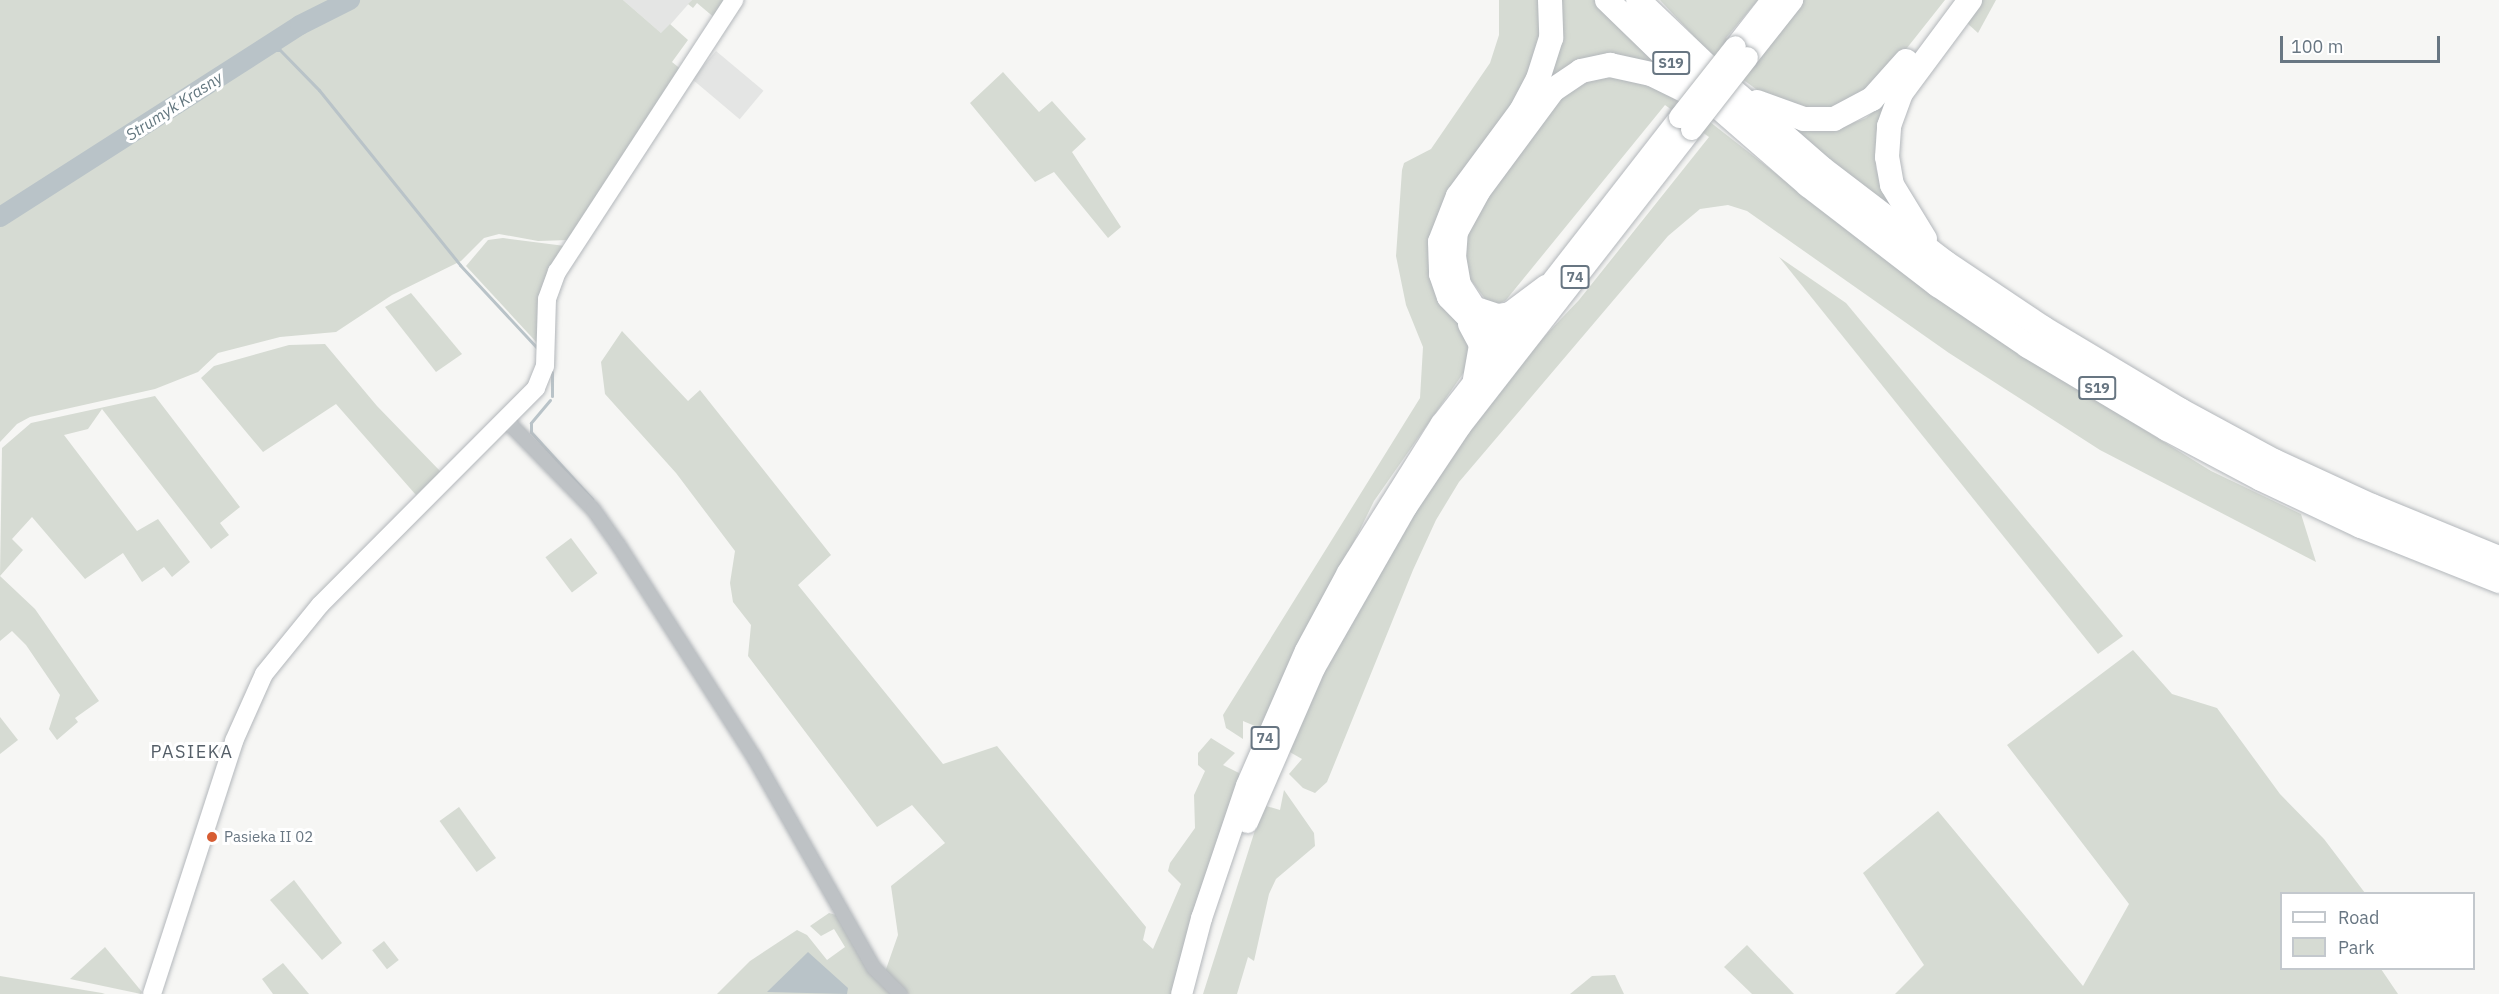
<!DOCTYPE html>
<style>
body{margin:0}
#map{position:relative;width:2499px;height:994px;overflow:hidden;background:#f6f6f4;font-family:"IBM Plex Sans",sans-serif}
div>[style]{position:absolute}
.built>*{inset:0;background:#e4e5e4;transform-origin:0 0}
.green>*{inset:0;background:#d6dbd3;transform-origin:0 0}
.water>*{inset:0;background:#b9c3c8}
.stream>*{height:3px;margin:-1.5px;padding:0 1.5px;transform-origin:1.5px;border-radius:1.5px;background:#b9c3c8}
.river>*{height:20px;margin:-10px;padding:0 10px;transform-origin:10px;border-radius:10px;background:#b9c3c8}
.roads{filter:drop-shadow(0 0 2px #b3b7bb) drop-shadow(0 0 2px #b3b7bb)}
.street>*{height:14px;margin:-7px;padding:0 7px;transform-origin:7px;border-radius:7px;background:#bec2c5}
.secondary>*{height:18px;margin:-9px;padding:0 9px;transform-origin:9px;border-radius:9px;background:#fff}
.primary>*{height:21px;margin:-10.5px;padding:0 10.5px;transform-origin:10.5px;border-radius:10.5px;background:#fff}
.highway>*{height:24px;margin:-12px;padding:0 12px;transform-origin:12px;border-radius:12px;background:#fff}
.bridges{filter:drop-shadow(0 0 2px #b2b6b9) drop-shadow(0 0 2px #b2b6b9)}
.primary-bridge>*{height:21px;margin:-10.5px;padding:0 10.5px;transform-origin:10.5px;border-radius:10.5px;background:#fff}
.dots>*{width:16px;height:16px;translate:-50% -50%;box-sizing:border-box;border:3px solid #fff;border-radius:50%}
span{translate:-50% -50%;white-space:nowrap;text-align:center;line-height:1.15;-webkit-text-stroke:6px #fff;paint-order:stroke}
.shield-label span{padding:2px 4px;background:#fff;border:2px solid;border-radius:4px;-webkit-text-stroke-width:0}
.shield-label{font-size:14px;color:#687682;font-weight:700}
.poi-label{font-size:15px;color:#687682}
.left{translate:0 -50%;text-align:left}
.water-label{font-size:16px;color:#63777f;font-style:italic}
.quarter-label{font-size:18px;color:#555f68;letter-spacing:1.5px}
.legend{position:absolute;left:2280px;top:892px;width:195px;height:78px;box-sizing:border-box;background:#fff;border:2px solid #c3c8cd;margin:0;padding:8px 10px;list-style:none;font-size:18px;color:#687682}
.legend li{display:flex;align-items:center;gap:12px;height:30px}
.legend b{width:30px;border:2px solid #c3c8cd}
.scale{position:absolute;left:2280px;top:36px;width:160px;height:27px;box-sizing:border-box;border:3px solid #687682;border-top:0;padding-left:8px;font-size:18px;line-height:21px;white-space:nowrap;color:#687682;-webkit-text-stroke:4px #fff;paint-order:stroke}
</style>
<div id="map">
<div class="built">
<i style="clip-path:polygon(623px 0,692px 0,662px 34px)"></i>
<i style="left:716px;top:51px;width:62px;height:37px;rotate:40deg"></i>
</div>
<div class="green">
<i style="clip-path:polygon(0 0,337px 0,0 210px)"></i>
<i style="clip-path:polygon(357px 0,623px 0,661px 33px,670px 24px,688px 40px,672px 62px,683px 71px,569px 240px,538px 241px,499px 234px,484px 238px,461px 261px,392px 295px,336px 332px,280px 337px,218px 353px,198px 372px,155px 389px,30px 417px,17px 424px,0 442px,0 221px,212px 83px,302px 28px)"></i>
<i style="clip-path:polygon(692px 0,728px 0,716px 19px,697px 3px,693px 8px,688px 4px)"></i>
<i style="clip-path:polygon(1499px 0,1540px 0,1542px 32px,1531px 77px,1431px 231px,1428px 255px,1430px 276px,1446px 310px,1468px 334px,1469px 365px,1374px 501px,1262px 729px,1243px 721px,1243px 739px,1226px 728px,1223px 715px,1420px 398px,1423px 347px,1406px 305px,1396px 256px,1402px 170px,1404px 163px,1431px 149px,1490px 63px,1499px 35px)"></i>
<i style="clip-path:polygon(1560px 0,1594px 0,1657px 65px,1544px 87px,1563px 26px)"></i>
<i style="clip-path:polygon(1660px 0,1758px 0,1726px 38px,1757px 60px,1804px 0,1945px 0,1884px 77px,1831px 112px,1775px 103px,1715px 59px)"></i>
<i style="clip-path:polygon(1981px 0,1996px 0,1978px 33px,1967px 23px)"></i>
<i style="clip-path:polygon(1003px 72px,1039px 112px,1052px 101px,1086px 139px,1072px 152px,1121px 227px,1108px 238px,1054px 172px,1035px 182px,970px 103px)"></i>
<i style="clip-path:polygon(1595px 74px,1664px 86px,1913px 281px,2002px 342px,2211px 471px,2301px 514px,2316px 562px,2100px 450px,1949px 353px,1747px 211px,1728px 205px,1700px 209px,1668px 236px,1459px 482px,1436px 520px,1413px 570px,1327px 782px,1315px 793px,1303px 788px,1289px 774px,1302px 759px,1288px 751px,1299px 716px,1397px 535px,1486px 398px,1579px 300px,1709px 137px,1665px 105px,1506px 300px,1492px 308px,1464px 271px,1466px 238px,1486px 197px,1572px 85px)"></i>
<i style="clip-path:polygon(1888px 99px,1876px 133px,1876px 169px,1894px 214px,1782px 120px,1831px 131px,1866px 118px)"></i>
<i style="clip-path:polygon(503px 238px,565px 246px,539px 345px,466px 266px,488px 240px)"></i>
<i style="clip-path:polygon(1779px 257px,1846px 303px,2123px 636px,2098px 654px)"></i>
<i style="clip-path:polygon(411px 293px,462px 354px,436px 372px,385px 307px)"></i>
<i style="clip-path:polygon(622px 331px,688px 401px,700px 390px,831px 555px,798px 585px,943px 764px,997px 746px,1146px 927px,1143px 940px,1153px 949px,1181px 884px,1168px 871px,1170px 863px,1195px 828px,1194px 795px,1205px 771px,1198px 765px,1198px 753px,1211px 738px,1235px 753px,1223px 765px,1239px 773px,1239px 781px,1174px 994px,908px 994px,885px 972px,898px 935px,891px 886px,945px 843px,912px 805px,877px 827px,748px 656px,751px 625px,733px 602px,730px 583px,735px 551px,676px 473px,605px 394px,601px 362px)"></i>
<i style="clip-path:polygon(325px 344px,377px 406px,441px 472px,416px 495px,336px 404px,263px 452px,201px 378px,214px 366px,289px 345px)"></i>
<i style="clip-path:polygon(155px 396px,240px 507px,220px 523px,229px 535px,211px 549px,102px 409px,88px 429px,64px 435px,137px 531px,158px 519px,190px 562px,172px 577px,164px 567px,142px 582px,123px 553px,85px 579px,32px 517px,12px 539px,23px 550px,0 576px,2px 448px,31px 423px)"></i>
<i style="left:571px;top:538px;width:44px;height:32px;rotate:53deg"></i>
<i style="clip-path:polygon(0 576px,35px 609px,99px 701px,75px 718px,78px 722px,57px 740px,49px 729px,60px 695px,26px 645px,12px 631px,0 641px)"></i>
<i style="clip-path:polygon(2133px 650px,2172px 694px,2217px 708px,2280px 794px,2324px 839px,2365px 893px,2282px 894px,2282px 968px,2381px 969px,2398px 994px,1895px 994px,1924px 965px,1863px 873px,1938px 811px,2083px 986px,2129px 904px,2007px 745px)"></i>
<i style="clip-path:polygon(0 717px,18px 740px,0 754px)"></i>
<i style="clip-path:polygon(1284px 790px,1314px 833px,1315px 846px,1276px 879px,1269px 894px,1254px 961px,1248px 957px,1237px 994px,1203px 994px,1263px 805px,1280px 810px)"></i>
<i style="left:459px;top:807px;width:63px;height:24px;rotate:54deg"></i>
<i style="clip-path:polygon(294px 880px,342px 943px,322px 960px,270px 900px)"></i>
<i style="clip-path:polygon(829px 913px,836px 915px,861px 955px,895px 994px,717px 994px,750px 961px,797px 930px,807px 935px,827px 960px,845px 947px,834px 929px,821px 936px,810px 926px)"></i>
<i style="left:384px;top:941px;width:24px;height:15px;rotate:52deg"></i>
<i style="clip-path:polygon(1747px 945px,1794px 994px,1752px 994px,1724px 967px)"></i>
<i style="clip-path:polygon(105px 947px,142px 992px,141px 994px,70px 979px)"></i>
<i style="clip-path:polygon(283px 963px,309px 994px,273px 994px,262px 979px)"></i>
<i style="clip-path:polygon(1615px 975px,1624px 994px,1570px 994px,1592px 976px)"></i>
<i style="clip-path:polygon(0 976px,102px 993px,105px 994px,0 994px)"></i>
</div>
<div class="water">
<i style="clip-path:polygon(808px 952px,848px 988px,847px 994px,767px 992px)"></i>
</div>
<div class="stream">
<i style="left:260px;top:50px;width:20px"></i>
<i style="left:280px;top:50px;width:56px;rotate:45.7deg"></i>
<i style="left:319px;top:90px;width:225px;rotate:51.1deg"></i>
<i style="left:460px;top:265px;width:113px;rotate:47.1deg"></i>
<i style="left:552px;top:372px;width:24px;rotate:90deg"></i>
<i style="left:550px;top:400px;width:30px;rotate:130deg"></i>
<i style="left:531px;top:423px;width:9px;rotate:90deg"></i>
<i style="left:531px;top:432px;width:91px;rotate:47.7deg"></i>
</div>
<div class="river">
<i style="left:0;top:217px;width:356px;rotate:-32.6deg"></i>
<i style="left:300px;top:25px;width:56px;rotate:-26.6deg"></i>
</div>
<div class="roads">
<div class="street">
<i style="left:506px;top:420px;width:124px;rotate:45.7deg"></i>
<i style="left:593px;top:509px;width:45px;rotate:54.9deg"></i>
<i style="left:619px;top:546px;width:250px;rotate:57.4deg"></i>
<i style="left:754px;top:757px;width:243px;rotate:60.4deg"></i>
<i style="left:874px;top:968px;width:37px;rotate:45deg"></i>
</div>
<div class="secondary">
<i style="left:152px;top:994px;width:266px;rotate:-72deg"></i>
<i style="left:234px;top:741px;width:73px;rotate:-65.9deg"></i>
<i style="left:264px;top:674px;width:89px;rotate:-50.9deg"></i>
<i style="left:320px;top:605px;width:306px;rotate:-45.1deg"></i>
<i style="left:536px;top:388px;width:24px;rotate:-68deg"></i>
<i style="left:545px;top:366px;width:67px;rotate:-88.3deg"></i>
<i style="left:547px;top:299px;width:29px;rotate:-70deg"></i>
<i style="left:557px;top:272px;width:325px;rotate:-56.9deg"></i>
</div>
<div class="primary">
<i style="left:1735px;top:46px;width:58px;rotate:-52deg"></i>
<i style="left:1747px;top:57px;width:73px;rotate:-51.7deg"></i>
<i style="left:1247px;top:822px;width:168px;rotate:-66.5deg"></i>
<i style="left:1314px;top:668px;width:185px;rotate:-60.3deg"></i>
<i style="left:1406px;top:507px;width:97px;rotate:-56.3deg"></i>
<i style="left:1460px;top:426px;width:376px;rotate:-52.1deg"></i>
<i style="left:1181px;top:994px;width:79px;rotate:-75.3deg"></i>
<i style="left:1201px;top:918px;width:140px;rotate:-71.3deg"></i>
<i style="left:1246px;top:785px;width:147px;rotate:-66.4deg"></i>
<i style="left:1305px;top:650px;width:89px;rotate:-61.7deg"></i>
<i style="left:1347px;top:572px;width:176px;rotate:-57.8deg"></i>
<i style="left:1441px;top:423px;width:388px;rotate:-52.1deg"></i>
</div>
<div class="highway">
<i style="left:1550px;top:0;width:38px;rotate:88deg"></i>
<i style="left:1551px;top:38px;width:43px;rotate:107.6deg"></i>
<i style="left:1538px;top:79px;width:36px;rotate:118deg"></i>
<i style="left:1521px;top:111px;width:106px;rotate:126.5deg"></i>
<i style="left:1458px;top:196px;width:49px;rotate:111.4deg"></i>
<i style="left:1440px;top:242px;width:32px;rotate:88deg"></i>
<i style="left:1441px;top:274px;width:24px;rotate:71deg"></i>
<i style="left:1449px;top:297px;width:54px;rotate:45.7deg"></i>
<i style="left:1487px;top:336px;width:18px;rotate:16deg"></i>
<i style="left:1504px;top:341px;width:9px;rotate:-103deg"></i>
<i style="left:1502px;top:332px;width:37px;rotate:-139deg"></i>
<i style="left:1474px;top:308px;width:27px;rotate:-123deg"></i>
<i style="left:1459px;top:285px;width:27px;rotate:-100deg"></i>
<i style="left:1454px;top:258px;width:26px;rotate:-86deg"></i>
<i style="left:1456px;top:232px;width:48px;rotate:-61.3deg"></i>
<i style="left:1479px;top:190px;width:124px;rotate:-53.5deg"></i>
<i style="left:1553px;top:90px;width:34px;rotate:-34deg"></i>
<i style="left:1581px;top:71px;width:30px;rotate:-12deg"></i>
<i style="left:1610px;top:65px;width:42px;rotate:12.4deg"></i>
<i style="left:1651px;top:74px;width:46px;rotate:26deg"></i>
<i style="left:1607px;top:0;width:141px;rotate:44.1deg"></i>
<i style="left:1708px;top:98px;width:133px;rotate:41deg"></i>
<i style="left:1808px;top:185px;width:164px;rotate:37.6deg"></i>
<i style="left:1938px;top:285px;width:109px;rotate:34.1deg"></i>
<i style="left:2028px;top:346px;width:162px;rotate:30.8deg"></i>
<i style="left:2167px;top:429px;width:106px;rotate:28deg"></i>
<i style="left:2261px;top:479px;width:110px;rotate:25.2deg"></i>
<i style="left:2361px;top:526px;width:149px;rotate:21.7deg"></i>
<i style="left:1638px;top:0;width:127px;rotate:43.7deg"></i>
<i style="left:1730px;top:88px;width:123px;rotate:41.1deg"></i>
<i style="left:1823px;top:169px;width:155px;rotate:37.4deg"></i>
<i style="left:1946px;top:263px;width:117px;rotate:33.8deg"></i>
<i style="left:2043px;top:328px;width:160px;rotate:30.9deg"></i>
<i style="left:2180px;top:410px;width:107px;rotate:28.5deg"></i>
<i style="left:2274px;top:461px;width:108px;rotate:24.7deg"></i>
<i style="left:2372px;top:506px;width:137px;rotate:22.3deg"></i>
<i style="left:1757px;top:102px;width:50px;rotate:19.9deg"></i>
<i style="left:1804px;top:119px;width:30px"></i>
<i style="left:1834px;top:119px;width:43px;rotate:-27.8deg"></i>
<i style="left:1872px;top:99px;width:51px;rotate:-48.2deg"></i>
<i style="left:1925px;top:239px;width:63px;rotate:-121.4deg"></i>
<i style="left:1892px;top:185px;width:28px;rotate:-100deg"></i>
<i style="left:1887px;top:157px;width:31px;rotate:-86deg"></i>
<i style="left:1889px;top:126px;width:35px;rotate:-70deg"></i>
<i style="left:1901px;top:93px;width:116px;rotate:-53.4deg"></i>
<i style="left:1476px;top:309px;width:23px;rotate:18deg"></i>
<i style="left:1498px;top:316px;width:12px;rotate:-9deg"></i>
<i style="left:1510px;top:314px;width:45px;rotate:-36.9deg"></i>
<i style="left:1470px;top:324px;width:24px;rotate:62deg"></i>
<i style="left:1481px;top:345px;width:35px;rotate:100deg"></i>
</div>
</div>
<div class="bridges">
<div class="primary-bridge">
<i style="left:1679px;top:117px;width:90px;rotate:-51.7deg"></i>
<i style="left:1691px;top:129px;width:91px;rotate:-52.1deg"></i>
</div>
</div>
<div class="dots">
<i style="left:212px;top:837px;background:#d75d33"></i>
</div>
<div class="shield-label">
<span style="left:1671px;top:63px">S19</span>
<span style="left:1575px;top:277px">74</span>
<span style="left:2097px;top:388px">S19</span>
<span style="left:1265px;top:738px">74</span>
</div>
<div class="poi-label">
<span class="left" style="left:224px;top:837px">Pasieka II 02</span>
</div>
<div class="water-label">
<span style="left:174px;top:106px;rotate:-33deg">Strumyk Krasny</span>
</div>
<div class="quarter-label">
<span style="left:192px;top:752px">PASIEKA</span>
</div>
<ul class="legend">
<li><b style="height:8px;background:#fff"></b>Road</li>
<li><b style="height:16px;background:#d6dbd3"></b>Park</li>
</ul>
<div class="scale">100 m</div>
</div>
